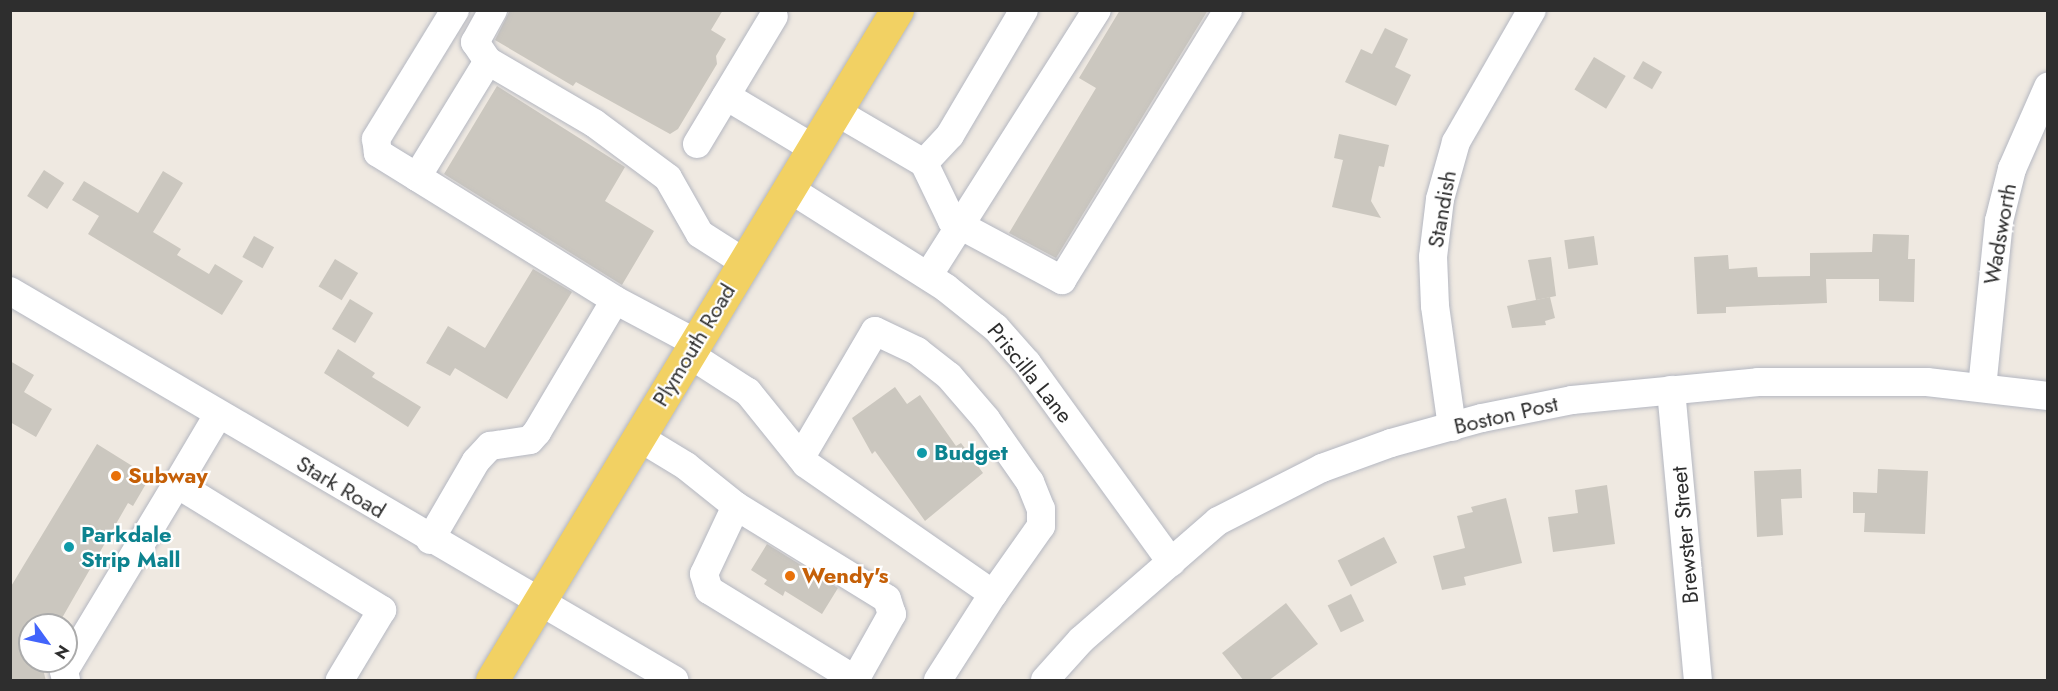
<!DOCTYPE html>
<style>
body{margin:0}
#map{position:relative;width:2058px;height:691px;overflow:hidden;background:#efe9e1;font-family:Jost,sans-serif}
div>[style]{position:absolute}
.building>*{inset:0;background:#cbc7bf;transform-origin:0 0}
.roads{filter:drop-shadow(0 0 2px #b4b7c1) drop-shadow(0 0 2px #b4b7c1)}
.minor>*{height:28px;margin:-14px;padding:0 14px;transform-origin:14px;border-radius:14px;background:#fff}
.major>*{height:33px;margin:-16.5px;padding:0 16.5px;transform-origin:16.5px;border-radius:16.5px;background:#f2d163}
.dots>*{width:16px;height:16px;translate:-50% -50%;box-sizing:border-box;border:3px solid #fff;border-radius:50%}
span{translate:-50% -50%;white-space:nowrap;text-align:center;line-height:1.15;-webkit-text-stroke:4.5px #fff;paint-order:stroke}
.street-label{font-size:22px;color:#2e2e2e}
.culture-label{font-size:22px;color:#0d838f;font-weight:700}
.left{translate:0 -50%;text-align:left}
.food-label{font-size:22px;color:#c56008;font-weight:700}
.frame{position:absolute;inset:0;border:12px solid #2e2e2e;pointer-events:none}
.north{position:absolute;left:18px;top:613px;width:60px;height:60px;box-sizing:border-box;background:#fff;border:2px solid #ababab;border-radius:50%;rotate:123deg;font-size:16px;font-weight:700;line-height:24px;text-align:center;color:#2e2e2e}
.north::after{content:'';display:block;margin:auto;width:21px;height:27px;background:#4264fb;clip-path:polygon(50% 0,100% 100%,50% 72%,0 100%)}
</style>
<div id="map">
<div class="building">
<i style="clip-path:polygon(510px 10px,723px 10px,711px 30px,726px 39px,716px 56px,717px 64px,678px 129px,670px 134px,576px 82px,573px 86px,495px 40px)"></i>
<i style="clip-path:polygon(1120px 10px,1208px 10px,1056px 258px,1009px 233px,1096px 88px,1079px 78px)"></i>
<i style="clip-path:polygon(1385px 28px,1408px 39px,1395px 67px,1411px 75px,1396px 106px,1345px 82px,1361px 49px,1372px 54px)"></i>
<i style="left:1594px;top:57px;width:37px;height:38px;rotate:31deg"></i>
<i style="left:1643px;top:61px;width:22px;height:20px;rotate:30deg"></i>
<i style="clip-path:polygon(497px 86px,625px 167px,605px 201px,654px 231px,622px 285px,444px 174px)"></i>
<i style="clip-path:polygon(1339px 134px,1389px 145px,1384px 167px,1379px 166px,1371px 201px,1381px 218px,1332px 207px,1343px 160px,1334px 158px)"></i>
<i style="left:44px;top:170px;width:24px;height:31px;rotate:33deg"></i>
<i style="clip-path:polygon(163px 171px,183px 183px,153px 232px,181px 249px,177px 255px,209px 274px,215px 264px,243px 281px,222px 315px,88px 234px,99px 216px,72px 200px,84px 181px,138px 213px)"></i>
<i style="clip-path:polygon(1873px 234px,1909px 235px,1908px 259px,1915px 259px,1914px 302px,1879px 301px,1879px 279px,1826px 279px,1827px 303px,1726px 307px,1726px 313px,1697px 314px,1694px 257px,1728px 255px,1729px 269px,1757px 267px,1758px 277px,1810px 276px,1810px 253px,1872px 252px)"></i>
<i style="left:254px;top:236px;width:23px;height:24px;rotate:29deg"></i>
<i style="left:1594px;top:236px;width:29px;height:30px;rotate:82deg"></i>
<i style="clip-path:polygon(1551px 257px,1556px 296px,1536px 300px,1528px 260px)"></i>
<i style="left:335px;top:259px;width:27px;height:32px;rotate:31deg"></i>
<i style="clip-path:polygon(533px 269px,572px 292px,507px 399px,455px 368px,450px 376px,426px 363px,448px 326px,485px 348px)"></i>
<i style="clip-path:polygon(1550px 297px,1555px 318px,1545px 321px,1546px 325px,1512px 328px,1507px 306px)"></i>
<i style="left:350px;top:299px;width:27px;height:35px;rotate:31deg"></i>
<i style="clip-path:polygon(338px 349px,375px 373px,372px 377px,421px 407px,408px 427px,324px 373px)"></i>
<i style="clip-path:polygon(10px 361px,34px 375px,24px 392px,52px 409px,36px 437px,10px 422px)"></i>
<i style="clip-path:polygon(895px 387px,907px 404px,920px 395px,956px 446px,961px 443px,983px 473px,925px 521px,875px 451px,872px 454px,852px 418px)"></i>
<i style="clip-path:polygon(97px 444px,150px 477px,133px 506px,128px 503px,58px 625px,30px 625px,30px 661px,41px 661px,46px 681px,10px 681px,10px 588px)"></i>
<i style="clip-path:polygon(1801px 469px,1802px 498px,1781px 499px,1783px 535px,1757px 537px,1754px 471px)"></i>
<i style="clip-path:polygon(1878px 469px,1928px 471px,1925px 534px,1864px 532px,1865px 513px,1853px 513px,1853px 492px,1877px 493px)"></i>
<i style="clip-path:polygon(1607px 485px,1615px 544px,1553px 552px,1548px 517px,1578px 513px,1575px 490px)"></i>
<i style="clip-path:polygon(1506px 498px,1522px 563px,1464px 577px,1466px 585px,1442px 590px,1433px 556px,1465px 548px,1457px 516px,1473px 512px,1471px 507px)"></i>
<i style="left:1384px;top:537px;width:29px;height:52px;rotate:63deg"></i>
<i style="clip-path:polygon(767px 544px,838px 588px,822px 614px,785px 591px,783px 596px,764px 584px,767px 580px,751px 570px)"></i>
<i style="left:1351px;top:594px;width:30px;height:26px;rotate:64deg"></i>
<i style="clip-path:polygon(1286px 603px,1318px 644px,1268px 681px,1244px 681px,1222px 653px)"></i>
</div>
<div class="roads">
<div class="minor">
<i style="left:493px;top:10px;width:37px;rotate:119deg"></i>
<i style="left:475px;top:42px;width:23px;rotate:56deg"></i>
<i style="left:488px;top:61px;width:123px;rotate:30.3deg"></i>
<i style="left:594px;top:123px;width:92px;rotate:36.6deg"></i>
<i style="left:668px;top:178px;width:64px;rotate:60.3deg"></i>
<i style="left:700px;top:234px;width:52px;rotate:32.5deg"></i>
<i style="left:488px;top:61px;width:136px;rotate:121.5deg"></i>
<i style="left:417px;top:177px;width:233px;rotate:31.8deg"></i>
<i style="left:726px;top:96px;width:101px;rotate:30.9deg"></i>
<i style="left:835px;top:111px;width:103px;rotate:30.3deg"></i>
<i style="left:924px;top:163px;width:64px;rotate:64.2deg"></i>
<i style="left:952px;top:221px;width:125px;rotate:28.2deg"></i>
<i style="left:1062px;top:280px;width:317px;rotate:-58.4deg"></i>
<i style="left:697px;top:144px;width:149px;rotate:-59deg"></i>
<i style="left:924px;top:163px;width:38px;rotate:-47deg"></i>
<i style="left:950px;top:135px;width:145px;rotate:-59.4deg"></i>
<i style="left:417px;top:177px;width:46px;rotate:-148.4deg"></i>
<i style="left:378px;top:153px;width:14px;rotate:-98deg"></i>
<i style="left:376px;top:139px;width:151px;rotate:-58.5deg"></i>
<i style="left:788px;top:188px;width:187px;rotate:32.3deg"></i>
<i style="left:946px;top:288px;width:64px;rotate:38.7deg"></i>
<i style="left:996px;top:328px;width:47px;rotate:48.5deg"></i>
<i style="left:1027px;top:363px;width:246px;rotate:54.1deg"></i>
<i style="left:928px;top:276px;width:315px;rotate:-57.6deg"></i>
<i style="left:10px;top:291px;width:770px;rotate:30.36deg"></i>
<i style="left:689px;top:354px;width:70px;rotate:32.8deg"></i>
<i style="left:748px;top:392px;width:92px;rotate:51.1deg"></i>
<i style="left:806px;top:464px;width:228px;rotate:34.8deg"></i>
<i style="left:993px;top:594px;width:102px;rotate:122.6deg"></i>
<i style="left:1982px;top:388px;width:168px;rotate:-84.2deg"></i>
<i style="left:1999px;top:221px;width:54px;rotate:-76deg"></i>
<i style="left:2012px;top:169px;width:90px;rotate:-66.3deg"></i>
<i style="left:1671px;top:390px;width:291px;rotate:84.7deg"></i>
<i style="left:218px;top:415px;width:80px;rotate:120.7deg"></i>
<i style="left:177px;top:484px;width:241px;rotate:31.6deg"></i>
<i style="left:382px;top:610px;width:82px;rotate:121deg"></i>
<i style="left:1452px;top:427px;width:122px;rotate:-98deg"></i>
<i style="left:1435px;top:306px;width:49px;rotate:-92.3deg"></i>
<i style="left:1433px;top:257px;width:58px;rotate:-83.1deg"></i>
<i style="left:1440px;top:199px;width:59px;rotate:-74.3deg"></i>
<i style="left:1456px;top:142px;width:152px;rotate:-60.1deg"></i>
<i style="left:640px;top:438px;width:54px;rotate:31.3deg"></i>
<i style="left:686px;top:466px;width:64px;rotate:38.7deg"></i>
<i style="left:736px;top:506px;width:177px;rotate:31.6deg"></i>
<i style="left:887px;top:599px;width:16px;rotate:72deg"></i>
<i style="left:892px;top:614px;width:76px;rotate:119.3deg"></i>
<i style="left:801px;top:457px;width:146px;rotate:-59.6deg"></i>
<i style="left:875px;top:331px;width:47px;rotate:25.5deg"></i>
<i style="left:917px;top:351px;width:41px;rotate:38deg"></i>
<i style="left:949px;top:376px;width:57px;rotate:49.3deg"></i>
<i style="left:986px;top:419px;width:77px;rotate:55.1deg"></i>
<i style="left:1030px;top:482px;width:29px;rotate:68deg"></i>
<i style="left:1041px;top:509px;width:17px;rotate:90deg"></i>
<i style="left:1041px;top:526px;width:83px;rotate:125.2deg"></i>
<i style="left:736px;top:506px;width:75px;rotate:115.2deg"></i>
<i style="left:704px;top:574px;width:17px;rotate:73deg"></i>
<i style="left:709px;top:590px;width:172px;rotate:31.5deg"></i>
<i style="left:430px;top:540px;width:91px;rotate:-59.8deg"></i>
<i style="left:476px;top:461px;width:21px;rotate:-47deg"></i>
<i style="left:490px;top:446px;width:40px;rotate:-8.5deg"></i>
<i style="left:530px;top:440px;width:11px;rotate:-49deg"></i>
<i style="left:537px;top:432px;width:153px;rotate:-59.4deg"></i>
<i style="left:615px;top:300px;width:92px;rotate:28deg"></i>
<i style="left:66px;top:680px;width:9px;rotate:-103deg"></i>
<i style="left:64px;top:671px;width:218px;rotate:-58.9deg"></i>
<i style="left:1045px;top:680px;width:54px;rotate:-48deg"></i>
<i style="left:1081px;top:640px;width:181px;rotate:-41deg"></i>
<i style="left:1218px;top:521px;width:117px;rotate:-27deg"></i>
<i style="left:1322px;top:468px;width:73px;rotate:-19.9deg"></i>
<i style="left:1391px;top:443px;width:94px;rotate:-15.4deg"></i>
<i style="left:1482px;top:418px;width:92px;rotate:-11.3deg"></i>
<i style="left:1572px;top:400px;width:187px;rotate:-5.5deg"></i>
<i style="left:1758px;top:382px;width:169px"></i>
<i style="left:1927px;top:382px;width:122px;rotate:6.6deg"></i>
</div>
<div class="major">
<i style="left:492px;top:680px;width:783px;rotate:-58.85deg"></i>
</div>
</div>
<div class="dots">
<i style="left:922px;top:453px;background:#0f9aa8"></i>
<i style="left:116px;top:476px;background:#e8710a"></i>
<i style="left:69px;top:547px;background:#0f9aa8"></i>
<i style="left:790px;top:576px;background:#e8710a"></i>
</div>
<div class="street-label">
<span style="left:1442px;top:209px;rotate:-80deg">Standish</span>
<span style="left:2000px;top:234px;rotate:-80deg">Wadsworth</span>
<span style="left:694px;top:345px;rotate:-59deg">Plymouth Road</span>
<span style="left:1030px;top:373px;rotate:51deg">Priscilla Lane</span>
<span style="left:1506px;top:415px;rotate:-13deg">Boston Post</span>
<span style="left:341px;top:487px;rotate:31deg">Stark Road</span>
<span style="left:1685px;top:535px;rotate:-95deg">Brewster Street</span>
</div>
<div class="culture-label">
<span class="left" style="left:934px;top:453px">Budget</span>
<span class="left" style="left:81px;top:547px">Parkdale<br>Strip Mall</span>
</div>
<div class="food-label">
<span class="left" style="left:128px;top:476px">Subway</span>
<span class="left" style="left:802px;top:576px">Wendy's</span>
</div>
<div class="frame"></div>
<div class="north">N</div>
</div>
